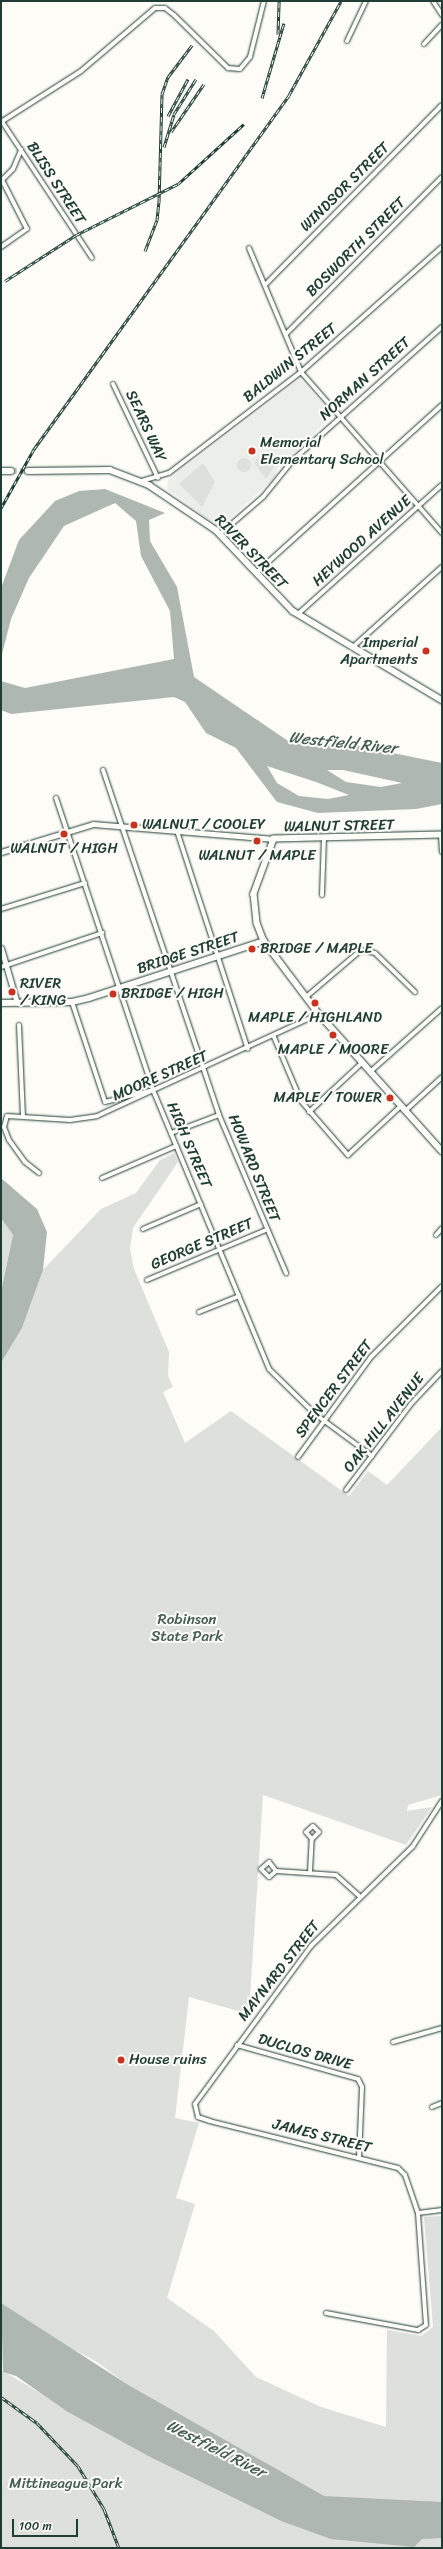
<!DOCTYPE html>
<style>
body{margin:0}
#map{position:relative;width:443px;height:2549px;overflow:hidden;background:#fdfcf7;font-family:Sriracha,sans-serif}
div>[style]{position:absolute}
.built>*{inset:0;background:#eceee9}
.green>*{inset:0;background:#dde0db}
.round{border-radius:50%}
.water>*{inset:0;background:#aeb8b1}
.secondary-tunnel>*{height:5.5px;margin-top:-2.75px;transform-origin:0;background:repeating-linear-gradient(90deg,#d1d6d0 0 5.5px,transparent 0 8.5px)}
.roads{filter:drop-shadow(0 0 1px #1f3d34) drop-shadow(0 0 1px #1f3d34)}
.minor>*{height:4px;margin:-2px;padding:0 2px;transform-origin:2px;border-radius:2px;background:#fdfcf7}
.tertiary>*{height:5px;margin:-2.5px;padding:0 2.5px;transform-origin:2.5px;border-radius:2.5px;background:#fdfcf7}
.secondary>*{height:5.5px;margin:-2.75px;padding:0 2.75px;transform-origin:2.75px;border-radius:2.75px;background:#fdfcf7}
.rail>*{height:3px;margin-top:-1.5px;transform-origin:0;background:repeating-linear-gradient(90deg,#fdfcf7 0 4.5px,#1f3d34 0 9px);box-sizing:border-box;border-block:1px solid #1f3d34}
.dots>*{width:11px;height:11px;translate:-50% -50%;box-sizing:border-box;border:2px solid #fdfcf7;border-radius:50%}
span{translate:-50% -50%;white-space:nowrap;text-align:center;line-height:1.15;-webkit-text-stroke:4px #fdfcf7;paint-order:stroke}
.street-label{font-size:15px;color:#1f3d34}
.poi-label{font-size:15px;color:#1f3d34}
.left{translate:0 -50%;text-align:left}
.right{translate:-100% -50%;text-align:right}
.park-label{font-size:15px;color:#455e55}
.water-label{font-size:16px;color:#435c53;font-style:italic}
.frame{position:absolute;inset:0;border:2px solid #1f3d34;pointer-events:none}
.scale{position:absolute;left:12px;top:2519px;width:66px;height:18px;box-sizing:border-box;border:2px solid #1f3d34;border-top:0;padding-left:5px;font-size:12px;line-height:14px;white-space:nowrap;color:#1f3d34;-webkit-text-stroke:3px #fdfcf7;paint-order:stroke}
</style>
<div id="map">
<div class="built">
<i style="clip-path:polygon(300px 379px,333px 415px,278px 468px,275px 477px,223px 525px,219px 527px,167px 489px,168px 480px)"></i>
</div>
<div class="green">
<i style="clip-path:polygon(270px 456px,275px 465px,266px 479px,255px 464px,256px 459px)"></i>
<i class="round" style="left:237px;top:458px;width:14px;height:14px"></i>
<i style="clip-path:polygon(203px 463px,215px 482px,202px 507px,179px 484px)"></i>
<i style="clip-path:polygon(174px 1153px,178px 1162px,133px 1228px,130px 1249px,134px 1269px,169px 1352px,168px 1376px,173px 1387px,163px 1392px,185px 1443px,231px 1411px,349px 1496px,368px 1471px,387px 1485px,442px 1427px,442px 1795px,408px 1805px,407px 1811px,432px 1807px,406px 1845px,263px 1795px,249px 2014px,189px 1997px,175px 2118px,199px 2123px,176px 2198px,195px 2204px,167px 2298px,214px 2331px,256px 2377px,321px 2407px,386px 2427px,387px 2330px,421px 2336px,433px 2327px,424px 2217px,442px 2216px,442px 2520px,271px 2491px,97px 2362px,46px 2335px,1px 2303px,1px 1363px,22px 1328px,43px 1270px,101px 1209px,136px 1193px,160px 1160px)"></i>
<i style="clip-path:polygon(1px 1218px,13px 1235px,1px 1292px)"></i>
<i style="clip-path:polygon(1px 2370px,152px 2458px,281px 2521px,442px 2538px,442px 2548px,1px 2548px)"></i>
</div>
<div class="water">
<i style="clip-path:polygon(evenodd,105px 489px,165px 513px,149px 520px,150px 541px,177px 587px,194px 677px,291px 743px,329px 740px,442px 763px,442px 804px,416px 809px,318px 813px,277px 802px,236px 748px,206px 733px,185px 702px,174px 697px,11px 714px,1px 710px,1px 681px,25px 688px,174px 659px,170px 611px,141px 556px,136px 521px,115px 503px,64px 526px,29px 578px,11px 619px,1px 658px,1px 588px,19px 540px,55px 501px,79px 491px,105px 489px,267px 766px,316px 782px,349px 795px,328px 799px,299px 796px,277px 783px,267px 766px,105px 489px,327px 770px,343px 770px,402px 783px,381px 787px,346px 782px,327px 770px)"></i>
<i style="clip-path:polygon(1px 1178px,37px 1209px,47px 1232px,43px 1270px,22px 1328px,1px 1363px,1px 1292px,13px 1235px,1px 1218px)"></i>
<i style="clip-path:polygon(1px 2303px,130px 2386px,324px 2496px,442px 2502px,442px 2538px,422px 2539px,414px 2547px,331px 2539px,281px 2521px,152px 2458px,68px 2412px,16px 2376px,3px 2372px)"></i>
</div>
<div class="secondary-tunnel">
<i style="left:11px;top:471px;width:17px"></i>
</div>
<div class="roads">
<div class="minor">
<i style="left:433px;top:1px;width:17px;rotate:57deg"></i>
<i style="left:347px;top:41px;width:44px;rotate:-64.6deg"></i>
<i style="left:424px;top:44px;width:26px;rotate:-47deg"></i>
<i style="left:1px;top:120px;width:165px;rotate:56.6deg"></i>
<i style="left:1px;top:122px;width:95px;rotate:-32.5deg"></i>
<i style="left:81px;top:71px;width:97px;rotate:-40.4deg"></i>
<i style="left:155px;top:8px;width:10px"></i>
<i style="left:165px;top:8px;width:11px;rotate:38deg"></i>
<i style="left:174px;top:15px;width:76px;rotate:44.5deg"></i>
<i style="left:228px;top:68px;width:12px;rotate:5deg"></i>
<i style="left:240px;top:69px;width:16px;rotate:-50deg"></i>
<i style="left:250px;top:57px;width:58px;rotate:-76deg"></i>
<i style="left:1px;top:181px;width:17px;rotate:-45deg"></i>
<i style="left:13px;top:169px;width:21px;rotate:-67deg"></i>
<i style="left:1px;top:247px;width:32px;rotate:-35deg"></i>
<i style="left:27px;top:229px;width:55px;rotate:-117deg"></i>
<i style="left:249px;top:248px;width:134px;rotate:67.2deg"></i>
<i style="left:301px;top:372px;width:214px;rotate:48.8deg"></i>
<i style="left:265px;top:285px;width:252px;rotate:-45.5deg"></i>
<i style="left:286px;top:334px;width:221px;rotate:-45.2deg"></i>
<i style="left:113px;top:384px;width:104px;rotate:64.4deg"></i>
<i style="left:142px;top:481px;width:28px;rotate:-17deg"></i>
<i style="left:169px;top:473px;width:166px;rotate:-37.4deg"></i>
<i style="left:301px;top:372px;width:188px;rotate:-41.6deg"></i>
<i style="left:220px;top:534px;width:57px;rotate:-40.7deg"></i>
<i style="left:263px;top:497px;width:48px;rotate:-51deg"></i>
<i style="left:293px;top:460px;width:200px;rotate:-41.8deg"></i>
<i style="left:256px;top:573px;width:251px;rotate:-42.1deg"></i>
<i style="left:298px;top:614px;width:193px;rotate:-41.9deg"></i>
<i style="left:355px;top:645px;width:117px;rotate:-41.9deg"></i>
<i style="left:103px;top:770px;width:364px;rotate:71.4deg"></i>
<i style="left:219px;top:1115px;width:172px;rotate:67deg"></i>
<i style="left:56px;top:798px;width:308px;rotate:71.6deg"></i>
<i style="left:153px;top:1090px;width:302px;rotate:67.4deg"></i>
<i style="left:269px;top:1369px;width:64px;rotate:44.4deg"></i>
<i style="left:315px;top:1414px;width:71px;rotate:36.4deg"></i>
<i style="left:177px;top:831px;width:229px;rotate:72deg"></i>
<i style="left:441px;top:835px;width:17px;rotate:87deg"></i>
<i style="left:322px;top:895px;width:56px;rotate:-88deg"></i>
<i style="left:1px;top:909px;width:88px;rotate:-17.2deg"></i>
<i style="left:1px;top:967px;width:107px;rotate:-18.6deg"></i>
<i style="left:306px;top:997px;width:72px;rotate:-40.5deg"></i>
<i style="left:361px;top:950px;width:14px;rotate:12deg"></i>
<i style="left:375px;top:953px;width:56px;rotate:44.3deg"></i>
<i style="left:72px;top:1002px;width:105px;rotate:71.7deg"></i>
<i style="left:105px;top:1102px;width:49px;rotate:-14deg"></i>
<i style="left:19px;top:1025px;width:91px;rotate:87.5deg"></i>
<i style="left:274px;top:1037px;width:69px;rotate:67.1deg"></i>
<i style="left:301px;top:1101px;width:72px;rotate:49deg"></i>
<i style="left:348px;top:1155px;width:72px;rotate:-42.8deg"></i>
<i style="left:370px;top:1072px;width:96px;rotate:-41.6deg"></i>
<i style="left:405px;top:1111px;width:50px;rotate:-42.6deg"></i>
<i style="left:309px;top:1112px;width:72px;rotate:-42.8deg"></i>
<i style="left:171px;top:1133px;width:51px;rotate:-20.6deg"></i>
<i style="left:39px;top:1173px;width:18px;rotate:-142deg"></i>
<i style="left:25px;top:1162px;width:27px;rotate:-126deg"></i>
<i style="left:9px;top:1140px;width:14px;rotate:-111deg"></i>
<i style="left:4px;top:1127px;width:11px;rotate:-75deg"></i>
<i style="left:7px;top:1116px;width:63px;rotate:3.6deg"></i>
<i style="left:70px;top:1120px;width:27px;rotate:-8deg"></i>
<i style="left:97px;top:1116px;width:244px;rotate:-24.7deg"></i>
<i style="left:102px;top:1178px;width:81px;rotate:-23.4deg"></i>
<i style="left:143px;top:1229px;width:63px;rotate:-23.3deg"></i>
<i style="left:436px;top:1235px;width:9px;rotate:-49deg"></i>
<i style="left:147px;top:1280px;width:129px;rotate:-22.8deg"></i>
<i style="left:199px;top:1312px;width:43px;rotate:-21.8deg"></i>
<i style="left:298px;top:1457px;width:124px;rotate:-53.9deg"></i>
<i style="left:371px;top:1357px;width:100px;rotate:-45deg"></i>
<i style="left:346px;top:1490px;width:108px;rotate:-52.9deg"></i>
<i style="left:411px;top:1404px;width:45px;rotate:-46.8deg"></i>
<i style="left:276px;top:1871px;width:9px;rotate:139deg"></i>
<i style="left:269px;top:1877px;width:11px;rotate:-135deg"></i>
<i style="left:261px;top:1869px;width:11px;rotate:-41deg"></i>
<i style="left:269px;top:1862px;width:11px;rotate:52deg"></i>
<i style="left:276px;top:1871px;width:60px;rotate:3.8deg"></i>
<i style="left:336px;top:1875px;width:31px;rotate:42deg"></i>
<i style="left:310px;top:1872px;width:33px;rotate:-87deg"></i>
<i style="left:312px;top:1839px;width:9px;rotate:-131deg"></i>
<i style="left:306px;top:1832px;width:9px;rotate:-41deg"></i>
<i style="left:313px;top:1826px;width:8px;rotate:45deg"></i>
<i style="left:319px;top:1832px;width:10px;rotate:135deg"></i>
<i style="left:393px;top:2042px;width:51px;rotate:-15.9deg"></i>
<i style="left:237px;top:2045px;width:126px;rotate:15.7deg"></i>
<i style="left:358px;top:2079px;width:9px;rotate:63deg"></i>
<i style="left:362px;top:2087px;width:71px;rotate:92.4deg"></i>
<i style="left:432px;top:2107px;width:11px;rotate:-22deg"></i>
<i style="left:418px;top:2213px;width:24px;rotate:-7deg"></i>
<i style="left:326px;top:2313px;width:94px;rotate:10.5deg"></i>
<i style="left:418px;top:2330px;width:9px;rotate:-32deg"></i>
<i style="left:426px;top:2325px;width:112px;rotate:-94.1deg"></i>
<i style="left:418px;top:2213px;width:40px;rotate:-108.9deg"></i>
<i style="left:405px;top:2175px;width:10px;rotate:-135deg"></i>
<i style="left:398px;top:2168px;width:194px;rotate:-166deg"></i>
<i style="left:210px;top:2121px;width:13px;rotate:-162deg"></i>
<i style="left:198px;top:2117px;width:13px;rotate:-103deg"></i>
<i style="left:195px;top:2104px;width:196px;rotate:-53.7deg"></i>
<i style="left:311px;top:1946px;width:143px;rotate:-44.4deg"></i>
<i style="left:413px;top:1846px;width:54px;rotate:-57.2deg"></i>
</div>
<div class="tertiary">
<i style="left:1px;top:852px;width:96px;rotate:-16.9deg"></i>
<i style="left:93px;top:824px;width:182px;rotate:4.7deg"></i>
<i style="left:1px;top:948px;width:57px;rotate:73.8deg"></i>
</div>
<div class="secondary">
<i style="left:1px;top:471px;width:10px"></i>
<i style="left:28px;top:471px;width:82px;rotate:-0.7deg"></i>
<i style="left:110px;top:470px;width:42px;rotate:21deg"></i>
<i style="left:149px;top:485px;width:81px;rotate:33.9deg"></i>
<i style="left:216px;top:530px;width:112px;rotate:46.5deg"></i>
<i style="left:293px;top:611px;width:174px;rotate:30.9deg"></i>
<i style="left:442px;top:835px;width:168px;rotate:178.6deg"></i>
<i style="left:274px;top:839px;width:59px;rotate:110deg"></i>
<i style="left:254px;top:894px;width:29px;rotate:84deg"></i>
<i style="left:257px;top:923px;width:19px;rotate:69deg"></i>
<i style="left:264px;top:941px;width:91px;rotate:53deg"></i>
<i style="left:319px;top:1014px;width:184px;rotate:48.1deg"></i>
<i style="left:1px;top:1003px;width:71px;rotate:-0.8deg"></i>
<i style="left:72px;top:1002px;width:17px;rotate:-13deg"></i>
<i style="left:89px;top:998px;width:184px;rotate:-18deg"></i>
</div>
</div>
<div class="rail">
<i style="left:278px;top:34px;width:33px;rotate:-88deg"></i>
<i style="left:262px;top:98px;width:78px;rotate:-73.7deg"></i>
<i style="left:168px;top:116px;width:42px;rotate:-61.6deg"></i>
<i style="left:171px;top:132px;width:58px;rotate:-55.5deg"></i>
<i style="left:164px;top:147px;width:34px;rotate:-73deg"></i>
<i style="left:174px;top:114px;width:41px;rotate:-57.8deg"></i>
<i style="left:145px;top:251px;width:33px;rotate:-69deg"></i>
<i style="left:157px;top:220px;width:18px;rotate:-84deg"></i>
<i style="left:159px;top:202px;width:108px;rotate:-88.4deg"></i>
<i style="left:162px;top:94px;width:18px;rotate:-71deg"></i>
<i style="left:168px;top:77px;width:40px;rotate:-53deg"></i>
<i style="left:5px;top:281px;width:85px;rotate:-32.9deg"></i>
<i style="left:76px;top:235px;width:114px;rotate:-26.6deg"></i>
<i style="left:178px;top:184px;width:89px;rotate:-42.3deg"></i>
<i style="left:1px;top:508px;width:68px;rotate:-60.8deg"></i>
<i style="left:34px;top:449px;width:436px;rotate:-54.2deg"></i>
<i style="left:289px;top:95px;width:107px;rotate:-61deg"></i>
<i style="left:1px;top:2397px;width:44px;rotate:35.8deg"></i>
<i style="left:37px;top:2423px;width:59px;rotate:46.4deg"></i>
<i style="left:78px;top:2466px;width:50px;rotate:58.8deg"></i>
<i style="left:104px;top:2509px;width:42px;rotate:69deg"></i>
</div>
<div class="dots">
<i style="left:252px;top:451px;background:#c8321e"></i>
<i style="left:426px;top:651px;background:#c8321e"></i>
<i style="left:134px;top:825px;background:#c8321e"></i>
<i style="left:64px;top:834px;background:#c8321e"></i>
<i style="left:257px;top:841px;background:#c8321e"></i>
<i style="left:252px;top:949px;background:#c8321e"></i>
<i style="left:12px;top:992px;background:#c8321e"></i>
<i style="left:113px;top:994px;background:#c8321e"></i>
<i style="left:315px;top:1003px;background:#c8321e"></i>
<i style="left:333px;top:1035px;background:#c8321e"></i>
<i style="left:390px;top:1098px;background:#c8321e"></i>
<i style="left:121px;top:2060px;background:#c8321e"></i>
</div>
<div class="street-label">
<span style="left:56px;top:183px;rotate:57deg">BLISS STREET</span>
<span style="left:345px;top:187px;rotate:-45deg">WINDSOR STREET</span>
<span style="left:356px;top:247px;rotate:-45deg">BOSWORTH STREET</span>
<span style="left:290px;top:363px;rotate:-39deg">BALDWIN STREET</span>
<span style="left:365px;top:379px;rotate:-42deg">NORMAN STREET</span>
<span style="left:146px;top:426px;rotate:65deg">SEARS WAY</span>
<span style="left:362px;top:541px;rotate:-42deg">HEYWOOD AVENUE</span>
<span style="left:251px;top:552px;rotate:46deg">RIVER STREET</span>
<span style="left:339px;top:826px;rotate:-1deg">WALNUT STREET</span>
<span style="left:188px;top:953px;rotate:-18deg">BRIDGE STREET</span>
<span style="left:160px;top:1076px;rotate:-24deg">MOORE STREET</span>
<span style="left:189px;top:1145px;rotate:67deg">HIGH STREET</span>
<span style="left:254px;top:1168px;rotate:68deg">HOWARD STREET</span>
<span style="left:202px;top:1244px;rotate:-23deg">GEORGE STREET</span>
<span style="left:334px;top:1389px;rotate:-53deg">SPENCER STREET</span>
<span style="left:384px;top:1423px;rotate:-52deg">OAK HILL AVENUE</span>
<span style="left:279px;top:1971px;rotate:-52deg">MAYNARD STREET</span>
<span style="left:305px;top:2052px;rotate:16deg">DUCLOS DRIVE</span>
<span style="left:322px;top:2136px;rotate:14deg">JAMES STREET</span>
</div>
<div class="poi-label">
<span class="left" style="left:260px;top:451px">Memorial<br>Elementary School</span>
<span class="right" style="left:418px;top:651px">Imperial<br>Apartments</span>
<span class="left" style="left:142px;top:825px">WALNUT / COOLEY</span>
<span style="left:64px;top:849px">WALNUT / HIGH</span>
<span style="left:257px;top:856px">WALNUT / MAPLE</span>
<span class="left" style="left:260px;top:949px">BRIDGE / MAPLE</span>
<span class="left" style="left:20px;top:992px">RIVER<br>/ KING</span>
<span class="left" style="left:121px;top:994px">BRIDGE / HIGH</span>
<span style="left:315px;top:1018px">MAPLE / HIGHLAND</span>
<span style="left:333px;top:1050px">MAPLE / MOORE</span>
<span class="right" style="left:382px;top:1098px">MAPLE / TOWER</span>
<span class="left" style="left:129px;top:2060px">House ruins</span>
</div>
<div class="park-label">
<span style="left:187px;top:1628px">Robinson<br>State Park</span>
<span style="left:66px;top:2484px">Mittineague Park</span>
</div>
<div class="water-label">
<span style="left:343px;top:743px;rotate:6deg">Westfield River</span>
<span style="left:216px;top:2449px;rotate:27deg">Westfield River</span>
</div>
<div class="frame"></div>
<div class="scale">100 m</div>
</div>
